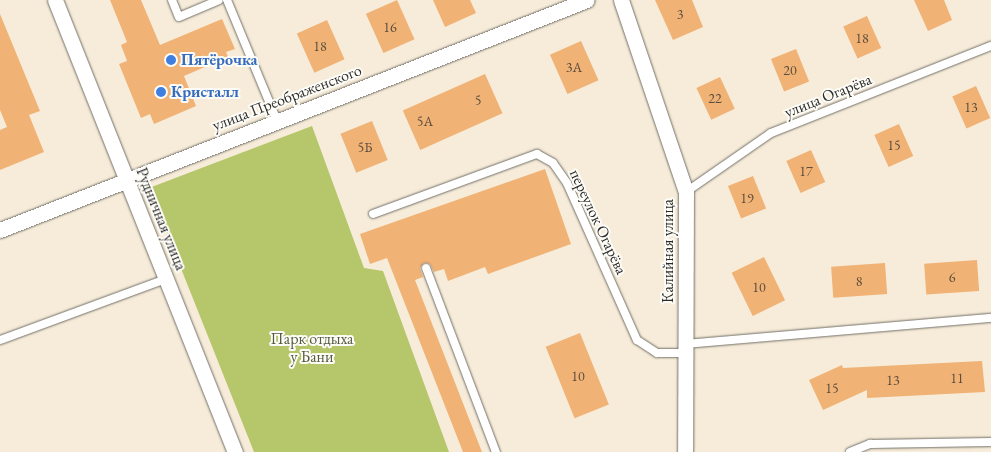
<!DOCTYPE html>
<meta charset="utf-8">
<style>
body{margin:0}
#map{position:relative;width:991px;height:452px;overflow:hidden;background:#f7ecd9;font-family:"EB Garamond",serif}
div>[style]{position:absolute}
.green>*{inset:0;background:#b5c76a}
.building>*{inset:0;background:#f0b275;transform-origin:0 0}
.roads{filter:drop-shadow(0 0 1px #726f68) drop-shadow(0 0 1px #726f68)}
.lane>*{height:8px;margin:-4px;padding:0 4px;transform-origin:4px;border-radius:4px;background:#fff}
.street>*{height:15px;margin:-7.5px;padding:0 7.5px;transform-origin:7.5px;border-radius:7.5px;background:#fff}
.dots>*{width:14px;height:14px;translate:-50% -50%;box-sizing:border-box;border:2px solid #fdfcf7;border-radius:50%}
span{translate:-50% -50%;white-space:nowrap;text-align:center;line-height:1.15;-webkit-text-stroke:4px #fdfcf7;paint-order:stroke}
.number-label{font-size:14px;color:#5c4d3e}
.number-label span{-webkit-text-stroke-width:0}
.shop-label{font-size:16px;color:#366cbe;font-weight:700}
.left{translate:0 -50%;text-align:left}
.street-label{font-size:16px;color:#2b2b2b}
.park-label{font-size:16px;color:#545a3e}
</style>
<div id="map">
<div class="green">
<i style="clip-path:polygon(312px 126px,364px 268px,383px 271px,449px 452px,254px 452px,149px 188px)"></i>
</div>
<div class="building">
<i style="clip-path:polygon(110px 0,141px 0,160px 45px,222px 19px,235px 49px,226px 52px,228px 57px,184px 76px,196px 106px,154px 124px,150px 114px,141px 118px,119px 64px,127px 61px,121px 45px,127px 42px)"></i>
<i style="left:397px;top:0;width:43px;height:34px;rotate:66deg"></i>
<i style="clip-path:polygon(433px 0,470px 0,476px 13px,445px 27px)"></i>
<i style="clip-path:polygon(655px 0,692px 0,703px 27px,673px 40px)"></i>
<i style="clip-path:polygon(914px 0,944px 0,952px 20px,928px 31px)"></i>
<i style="clip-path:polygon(0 14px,40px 111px,29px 115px,44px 152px,0 170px,0 130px,7px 127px,0 110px)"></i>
<i style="left:867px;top:16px;width:35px;height:26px;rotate:66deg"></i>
<i style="left:327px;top:20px;width:43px;height:33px;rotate:66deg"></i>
<i style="left:581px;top:41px;width:43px;height:34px;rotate:66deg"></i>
<i style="left:796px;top:49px;width:35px;height:27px;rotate:68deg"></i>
<i style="left:485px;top:74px;width:43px;height:90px;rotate:66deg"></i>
<i style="left:720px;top:77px;width:35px;height:26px;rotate:65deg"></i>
<i style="left:976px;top:86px;width:35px;height:26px;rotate:66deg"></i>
<i style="left:372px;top:121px;width:42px;height:34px;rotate:68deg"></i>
<i style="left:899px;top:124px;width:35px;height:27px;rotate:66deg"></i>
<i style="left:811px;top:150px;width:35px;height:27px;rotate:66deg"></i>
<i style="clip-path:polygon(545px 169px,571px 244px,488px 274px,485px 267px,448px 281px,444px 269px,434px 272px,430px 264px,424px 263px,420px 268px,423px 277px,415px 280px,482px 452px,463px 452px,387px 258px,370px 264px,360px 234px)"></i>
<i style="left:753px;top:176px;width:35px;height:27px;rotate:68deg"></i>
<i style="left:764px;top:257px;width:48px;height:36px;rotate:64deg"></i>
<i style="left:977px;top:260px;width:31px;height:53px;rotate:86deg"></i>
<i style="left:885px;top:263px;width:31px;height:54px;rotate:86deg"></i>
<i style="left:580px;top:333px;width:77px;height:37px;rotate:68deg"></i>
<i style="clip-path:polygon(982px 361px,985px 392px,867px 398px,867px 390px,823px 410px,809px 380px,842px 365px,843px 368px)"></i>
</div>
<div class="roads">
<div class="lane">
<i style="left:172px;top:0;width:18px;rotate:68deg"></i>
<i style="left:179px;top:17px;width:43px;rotate:-23deg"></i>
<i style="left:227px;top:0;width:131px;rotate:67.5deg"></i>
<i style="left:686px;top:192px;width:103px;rotate:-34.8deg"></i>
<i style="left:771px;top:133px;width:237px;rotate:-21.6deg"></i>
<i style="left:373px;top:214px;width:175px;rotate:-20.1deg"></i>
<i style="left:537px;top:154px;width:18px;rotate:29deg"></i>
<i style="left:553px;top:163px;width:24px;rotate:55deg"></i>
<i style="left:567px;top:183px;width:172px;rotate:66deg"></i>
<i style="left:637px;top:340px;width:24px;rotate:33deg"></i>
<i style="left:657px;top:353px;width:29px"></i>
<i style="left:426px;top:268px;width:197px;rotate:69.2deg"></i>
<i style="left:0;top:340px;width:177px;rotate:-20.2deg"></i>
<i style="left:686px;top:344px;width:306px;rotate:-4.9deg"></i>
<i style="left:850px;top:452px;width:22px;rotate:-22deg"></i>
<i style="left:870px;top:444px;width:121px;rotate:-0.9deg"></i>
</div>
<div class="street">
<i style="left:55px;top:0;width:487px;rotate:68.3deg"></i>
<i style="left:621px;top:0;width:203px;rotate:71.3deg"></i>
<i style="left:686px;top:192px;width:260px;rotate:90.2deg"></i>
<i style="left:0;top:230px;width:630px;rotate:-21.4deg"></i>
</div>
</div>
<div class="dots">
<i style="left:171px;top:60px;background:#3f7fe0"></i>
<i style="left:161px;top:92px;background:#3f7fe0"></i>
</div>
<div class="number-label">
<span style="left:680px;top:14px">3</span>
<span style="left:390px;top:27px">16</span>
<span style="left:862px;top:38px">18</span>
<span style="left:320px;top:46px">18</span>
<span style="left:574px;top:67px">3А</span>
<span style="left:790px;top:70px">20</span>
<span style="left:715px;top:98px">22</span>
<span style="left:478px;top:100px">5</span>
<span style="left:971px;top:107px">13</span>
<span style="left:425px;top:121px">5А</span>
<span style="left:894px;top:145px">15</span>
<span style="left:365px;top:147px">5Б</span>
<span style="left:806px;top:171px">17</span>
<span style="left:747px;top:198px">19</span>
<span style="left:952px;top:277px">6</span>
<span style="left:859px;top:281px">8</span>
<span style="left:759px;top:287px">10</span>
<span style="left:578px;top:376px">10</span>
<span style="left:957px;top:378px">11</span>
<span style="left:893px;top:380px">13</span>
<span style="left:832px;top:388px">15</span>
</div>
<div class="shop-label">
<span class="left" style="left:181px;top:60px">Пятёрочка</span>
<span class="left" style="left:171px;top:92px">Кристалл</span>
</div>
<div class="street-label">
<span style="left:828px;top:96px;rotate:-22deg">улица Огарёва</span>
<span style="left:287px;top:98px;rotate:-21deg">улица Преображенского</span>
<span style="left:161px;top:219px;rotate:68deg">Рудничная улица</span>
<span style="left:598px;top:222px;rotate:65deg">переулок Огарёва</span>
<span style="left:668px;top:251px;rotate:-90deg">Калийная улица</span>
</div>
<div class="park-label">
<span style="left:312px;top:348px">Парк отдыха<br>у Бани</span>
</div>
</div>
